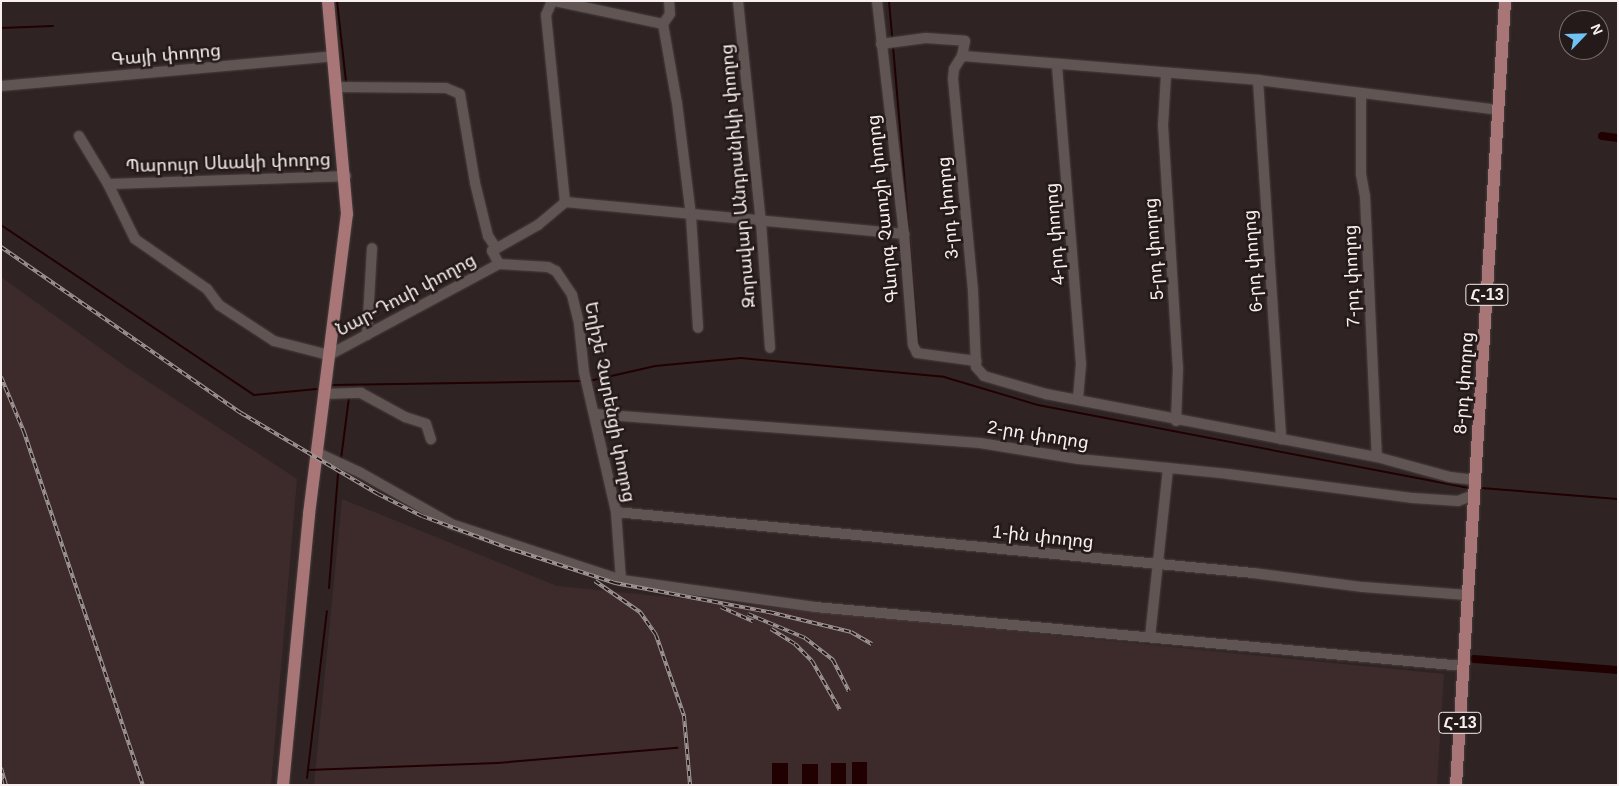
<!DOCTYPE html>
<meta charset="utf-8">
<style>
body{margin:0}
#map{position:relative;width:1619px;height:786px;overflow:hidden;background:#2f2423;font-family:Arial,"Noto Sans Armenian",sans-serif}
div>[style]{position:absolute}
.built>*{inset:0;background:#3d2b2b}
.water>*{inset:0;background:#210002;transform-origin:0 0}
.stream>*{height:2px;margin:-1px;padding:0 1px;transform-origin:1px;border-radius:1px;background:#210002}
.canal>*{height:8px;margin:-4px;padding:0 4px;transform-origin:4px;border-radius:4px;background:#210002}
.roads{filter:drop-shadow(0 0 1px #483f3f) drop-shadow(0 0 1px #483f3f)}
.minor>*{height:10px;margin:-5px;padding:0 5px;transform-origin:5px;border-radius:5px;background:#615554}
.major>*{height:12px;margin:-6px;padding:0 6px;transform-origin:6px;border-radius:6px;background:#a87676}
.rail>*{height:4px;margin-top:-2px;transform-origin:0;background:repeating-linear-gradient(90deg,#251a1a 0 5.5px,#9f9695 0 11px);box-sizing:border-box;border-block:1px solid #9f9695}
span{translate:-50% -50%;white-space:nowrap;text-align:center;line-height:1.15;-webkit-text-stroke:5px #251a1a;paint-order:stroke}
.shield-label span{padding:1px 4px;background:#251a1a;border:1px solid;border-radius:4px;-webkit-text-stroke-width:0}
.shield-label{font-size:16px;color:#f8f0f0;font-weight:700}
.street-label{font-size:18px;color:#f8f0f0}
.frame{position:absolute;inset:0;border:2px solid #f8f0f0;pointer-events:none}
.north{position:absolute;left:1559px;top:10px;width:50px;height:50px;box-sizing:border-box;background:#251a1a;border:1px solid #797070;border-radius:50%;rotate:66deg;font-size:14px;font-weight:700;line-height:20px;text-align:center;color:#f8f0f0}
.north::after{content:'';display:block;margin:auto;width:18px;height:22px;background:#70c1f4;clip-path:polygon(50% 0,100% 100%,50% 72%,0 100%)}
</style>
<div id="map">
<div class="built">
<i style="clip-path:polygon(1px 277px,129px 369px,297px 479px,271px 785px,1px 785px)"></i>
<i style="clip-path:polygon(342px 499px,557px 586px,1444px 674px,1437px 785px,314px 785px)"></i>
</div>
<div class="water">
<i style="left:852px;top:762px;width:15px;height:23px"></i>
<i style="left:772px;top:763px;width:16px;height:22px"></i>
<i style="left:831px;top:763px;width:15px;height:22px"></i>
<i style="left:802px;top:764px;width:16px;height:21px"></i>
</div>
<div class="stream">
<i style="left:337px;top:1px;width:81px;rotate:83.6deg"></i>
<i style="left:889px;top:1px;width:38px;rotate:85deg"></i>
<i style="left:1px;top:28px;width:52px;rotate:-2.2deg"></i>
<i style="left:893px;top:46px;width:302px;rotate:85.1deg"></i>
<i style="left:1px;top:225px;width:305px;rotate:33.9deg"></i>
<i style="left:254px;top:395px;width:63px;rotate:-5.4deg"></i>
<i style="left:589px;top:381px;width:68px;rotate:-12.8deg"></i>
<i style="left:655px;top:366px;width:86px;rotate:-5.3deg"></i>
<i style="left:741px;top:358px;width:204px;rotate:5.3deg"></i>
<i style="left:944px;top:377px;width:98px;rotate:16.6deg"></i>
<i style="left:1038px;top:405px;width:439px;rotate:10.9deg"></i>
<i style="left:332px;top:385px;width:250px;rotate:-0.9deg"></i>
<i style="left:341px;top:459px;width:63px;rotate:-82.6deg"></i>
<i style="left:1481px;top:488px;width:137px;rotate:4.6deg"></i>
<i style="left:329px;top:588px;width:114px;rotate:-85.5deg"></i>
<i style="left:308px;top:770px;width:189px;rotate:-2.1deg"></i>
<i style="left:497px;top:763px;width:181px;rotate:-4.8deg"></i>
<i style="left:307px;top:778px;width:168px;rotate:-83.2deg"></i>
</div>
<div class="canal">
<i style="left:1602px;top:136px;width:16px;rotate:7deg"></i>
<i style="left:1474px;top:659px;width:144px;rotate:4.4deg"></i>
</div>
<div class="roads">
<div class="minor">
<i style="left:552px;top:1px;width:15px;rotate:113deg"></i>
<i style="left:546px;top:15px;width:188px;rotate:84.2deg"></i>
<i style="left:555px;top:1px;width:110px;rotate:12deg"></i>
<i style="left:669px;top:1px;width:13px;rotate:86deg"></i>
<i style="left:670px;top:14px;width:12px;rotate:125deg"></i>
<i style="left:663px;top:24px;width:80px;rotate:80deg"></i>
<i style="left:677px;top:103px;width:114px;rotate:82.9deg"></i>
<i style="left:691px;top:216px;width:112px;rotate:86.4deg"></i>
<i style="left:738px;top:1px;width:222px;rotate:84.1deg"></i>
<i style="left:761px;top:222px;width:126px;rotate:85.9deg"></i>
<i style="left:877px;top:1px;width:235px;rotate:83.4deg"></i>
<i style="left:904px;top:234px;width:111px;rotate:85.4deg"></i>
<i style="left:913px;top:345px;width:9px;rotate:63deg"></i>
<i style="left:917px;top:353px;width:60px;rotate:7.7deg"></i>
<i style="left:881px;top:44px;width:45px;rotate:-7.6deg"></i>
<i style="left:926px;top:38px;width:39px;rotate:4deg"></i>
<i style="left:965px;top:41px;width:15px;rotate:101deg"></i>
<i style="left:962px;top:56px;width:15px;rotate:122deg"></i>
<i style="left:954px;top:69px;width:10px;rotate:96deg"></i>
<i style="left:953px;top:79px;width:213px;rotate:84.6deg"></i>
<i style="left:973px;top:291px;width:76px;rotate:87.7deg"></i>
<i style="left:976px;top:367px;width:12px;rotate:48deg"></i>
<i style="left:984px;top:376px;width:65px;rotate:16.2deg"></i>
<i style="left:1046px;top:394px;width:337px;rotate:10.8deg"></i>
<i style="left:1377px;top:457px;width:76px;rotate:15.3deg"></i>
<i style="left:1450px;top:477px;width:25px;rotate:7deg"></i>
<i style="left:962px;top:56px;width:297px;rotate:4.6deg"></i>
<i style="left:1258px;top:80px;width:242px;rotate:7.1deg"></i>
<i style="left:1057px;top:66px;width:299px;rotate:85.4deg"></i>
<i style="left:1081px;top:364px;width:36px;rotate:95deg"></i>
<i style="left:1166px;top:75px;width:50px;rotate:93.4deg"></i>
<i style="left:1163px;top:125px;width:242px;rotate:86.5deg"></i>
<i style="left:1178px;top:367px;width:54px;rotate:92.1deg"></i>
<i style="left:1258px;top:80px;width:360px;rotate:86.3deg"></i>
<i style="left:1px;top:86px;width:334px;rotate:-5.1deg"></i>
<i style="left:337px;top:87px;width:109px;rotate:0.5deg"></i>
<i style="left:446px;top:88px;width:15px;rotate:23deg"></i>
<i style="left:460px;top:94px;width:90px;rotate:80.4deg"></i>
<i style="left:475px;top:183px;width:55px;rotate:76.2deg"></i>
<i style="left:488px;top:236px;width:14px;rotate:56deg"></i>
<i style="left:1361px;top:95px;width:79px;rotate:90deg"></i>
<i style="left:1361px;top:174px;width:22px;rotate:80deg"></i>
<i style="left:1365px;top:196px;width:261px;rotate:87.4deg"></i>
<i style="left:79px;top:136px;width:56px;rotate:58.9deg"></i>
<i style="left:108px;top:184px;width:238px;rotate:-1.9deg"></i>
<i style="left:108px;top:184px;width:61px;rotate:63.9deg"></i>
<i style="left:135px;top:239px;width:88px;rotate:34.8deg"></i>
<i style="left:207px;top:289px;width:20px;rotate:53deg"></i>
<i style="left:219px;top:305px;width:66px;rotate:33.2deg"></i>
<i style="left:274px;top:341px;width:57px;rotate:14.3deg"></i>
<i style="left:329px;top:355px;width:193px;rotate:-28.2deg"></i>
<i style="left:499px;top:264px;width:49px;rotate:3.5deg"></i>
<i style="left:548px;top:267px;width:9px;rotate:27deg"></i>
<i style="left:556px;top:271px;width:29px;rotate:56deg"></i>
<i style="left:572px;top:295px;width:30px;rotate:76deg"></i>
<i style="left:579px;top:324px;width:48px;rotate:84.1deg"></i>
<i style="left:584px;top:372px;width:144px;rotate:77.1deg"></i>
<i style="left:616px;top:512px;width:68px;rotate:85.8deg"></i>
<i style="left:565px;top:202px;width:341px;rotate:5.4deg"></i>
<i style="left:499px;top:264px;width:15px;rotate:-118deg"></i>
<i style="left:492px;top:251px;width:53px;rotate:-29.5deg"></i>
<i style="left:538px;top:225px;width:35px;rotate:-40deg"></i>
<i style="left:367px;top:335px;width:87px;rotate:-86.7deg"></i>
<i style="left:324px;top:394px;width:37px;rotate:-2deg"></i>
<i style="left:361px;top:393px;width:50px;rotate:28.6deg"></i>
<i style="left:405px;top:417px;width:22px;rotate:18deg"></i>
<i style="left:426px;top:424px;width:16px;rotate:72deg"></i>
<i style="left:594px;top:414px;width:387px;rotate:4.3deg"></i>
<i style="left:980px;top:443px;width:100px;rotate:9.2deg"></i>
<i style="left:1079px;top:459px;width:150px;rotate:5.7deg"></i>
<i style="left:1228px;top:474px;width:187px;rotate:7.4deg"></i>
<i style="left:1413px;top:498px;width:45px;rotate:3.8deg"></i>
<i style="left:1458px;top:501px;width:17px;rotate:-21deg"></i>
<i style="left:318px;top:453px;width:47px;rotate:24.9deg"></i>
<i style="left:361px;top:473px;width:103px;rotate:29.5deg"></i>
<i style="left:451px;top:524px;width:179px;rotate:18.2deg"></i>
<i style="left:621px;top:580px;width:196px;rotate:7.9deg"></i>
<i style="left:815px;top:607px;width:651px;rotate:5.2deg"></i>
<i style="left:616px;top:512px;width:640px;rotate:5.47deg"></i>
<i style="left:1253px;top:573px;width:111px;rotate:7.3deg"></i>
<i style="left:1363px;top:587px;width:104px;rotate:4.4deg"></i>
<i style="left:1150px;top:637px;width:170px;rotate:-83.9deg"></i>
</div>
<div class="major">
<i style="left:283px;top:785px;width:272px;rotate:-84.5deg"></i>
<i style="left:309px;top:514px;width:302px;rotate:-82.8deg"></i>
<i style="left:347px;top:214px;width:214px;rotate:-95.1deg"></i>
<i style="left:1456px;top:785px;width:786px;rotate:-86.42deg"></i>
</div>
</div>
<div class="rail">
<i style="left:1px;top:247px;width:292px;rotate:34.7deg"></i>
<i style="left:241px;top:413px;width:159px;rotate:30.6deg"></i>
<i style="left:378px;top:494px;width:49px;rotate:26.6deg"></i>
<i style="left:422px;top:516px;width:89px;rotate:20.5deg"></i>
<i style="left:505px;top:547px;width:116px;rotate:18.1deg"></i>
<i style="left:615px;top:583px;width:157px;rotate:10.7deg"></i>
<i style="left:769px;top:612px;width:84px;rotate:13.7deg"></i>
<i style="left:851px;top:632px;width:24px;rotate:30deg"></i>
<i style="left:1px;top:377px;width:60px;rotate:67.3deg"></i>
<i style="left:24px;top:432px;width:373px;rotate:71.4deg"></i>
<i style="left:595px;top:581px;width:55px;rotate:34.6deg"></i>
<i style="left:640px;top:612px;width:28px;rotate:55deg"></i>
<i style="left:656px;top:635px;width:86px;rotate:70.9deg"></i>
<i style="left:684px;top:716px;width:69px;rotate:85deg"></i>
<i style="left:721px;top:607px;width:35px;rotate:24deg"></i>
<i style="left:748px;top:614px;width:62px;rotate:22.8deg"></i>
<i style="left:805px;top:638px;width:36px;rotate:38deg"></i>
<i style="left:833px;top:660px;width:35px;rotate:63deg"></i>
<i style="left:771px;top:629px;width:28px;rotate:32deg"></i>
<i style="left:795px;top:644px;width:24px;rotate:45deg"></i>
<i style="left:812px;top:661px;width:56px;rotate:60.3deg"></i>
<i style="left:1px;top:768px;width:18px;rotate:74deg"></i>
</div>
<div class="shield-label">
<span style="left:1487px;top:295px">Հ-13</span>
<span style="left:1460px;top:723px">Հ-13</span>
</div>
<div class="street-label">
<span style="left:166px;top:55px;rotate:-5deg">Գայի փողոց</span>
<span style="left:228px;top:163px;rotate:-2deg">Պարույր Սևակի փողոց</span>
<span style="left:738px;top:176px;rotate:-95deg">Զորավար Անդրանիկի փողոց</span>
<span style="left:948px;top:208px;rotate:-95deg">3-րդ փողոց</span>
<span style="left:883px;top:209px;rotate:-96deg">Գևորգ Չաուշի փողոց</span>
<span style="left:1055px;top:234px;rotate:-94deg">4-րդ փողոց</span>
<span style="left:1154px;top:249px;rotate:-94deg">5-րդ փողոց</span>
<span style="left:1253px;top:261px;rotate:-94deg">6-րդ փողոց</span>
<span style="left:1352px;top:276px;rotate:-92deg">7-րդ փողոց</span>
<span style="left:406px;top:295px;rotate:-28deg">Նար-Դոսի փողոց</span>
<span style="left:1464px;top:383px;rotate:-86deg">8-րդ փողոց</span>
<span style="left:610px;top:402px;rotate:79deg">Եղիշե Չարենցի փողոց</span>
<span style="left:1038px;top:435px;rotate:9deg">2-րդ փողոց</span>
<span style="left:1043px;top:537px;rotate:6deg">1-ին փողոց</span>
</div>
<div class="frame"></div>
<div class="north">N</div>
</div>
